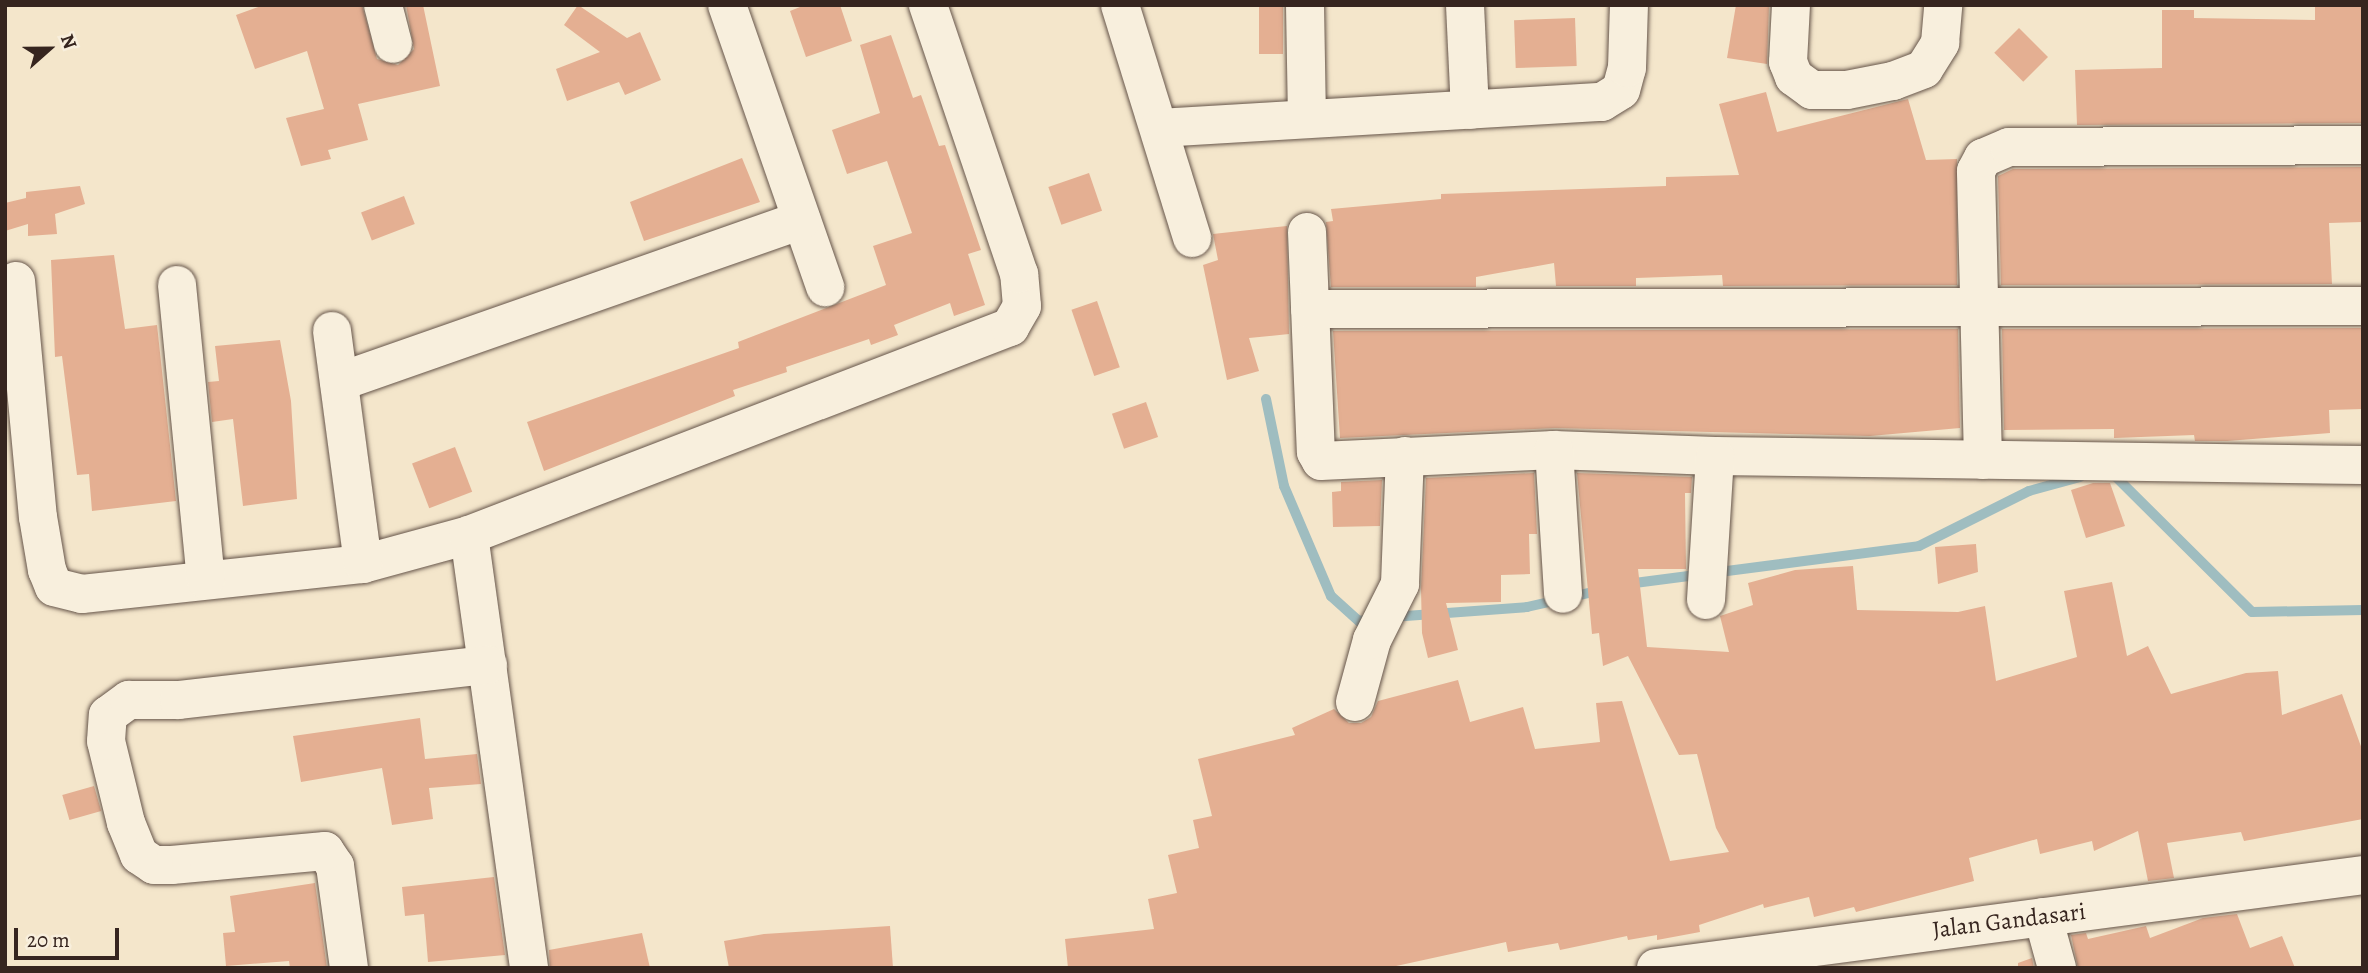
<!DOCTYPE html>
<style>
body{margin:0}
#map{position:relative;width:2368px;height:973px;overflow:hidden;background:#f4e6cb;font-family:Alegreya,serif}
div>[style]{position:absolute}
.stream>*{height:10px;margin:-5px;padding:0 5px;transform-origin:5px;border-radius:5px;background:#9fbdc0}
.building>*{inset:0;background:#e4af92;transform-origin:0 0}
.roads{filter:drop-shadow(0 0 2px #66554a) drop-shadow(0 0 2px #66554a)}
.minor>*{height:38px;margin:-19px;padding:0 19px;transform-origin:19px;border-radius:19px;background:#f8efdd}
span{translate:-50% -50%;white-space:nowrap;text-align:center;line-height:1.15;-webkit-text-stroke:5px #f8efdd;paint-order:stroke}
.street-label{font-size:24px;color:#36251f}
.frame{position:absolute;inset:0;border:7px solid #36251f;pointer-events:none}
.north{position:absolute;left:14px;top:14px;width:70px;height:70px;-webkit-text-stroke:5px #f8efdd;paint-order:stroke;rotate:69deg;font-size:19px;font-weight:700;line-height:28px;text-align:center;color:#36251f}
.north::after{content:'';display:block;margin:auto;width:24px;height:32px;background:#36251f;clip-path:polygon(50% 0,100% 100%,50% 72%,0 100%)}
.scale{position:absolute;left:14px;top:928px;width:105px;height:32px;box-sizing:border-box;border:4px solid #36251f;border-top:0;padding-left:9px;font-size:21px;line-height:24px;white-space:nowrap;color:#36251f;-webkit-text-stroke:5px #f8efdd;paint-order:stroke}
</style>
<div id="map">
<div class="stream">
<i style="left:1266px;top:399px;width:89px;rotate:78.3deg"></i>
<i style="left:1284px;top:486px;width:120px;rotate:66.9deg"></i>
<i style="left:1331px;top:596px;width:38px;rotate:42deg"></i>
<i style="left:1359px;top:621px;width:14px;rotate:-8deg"></i>
<i style="left:2113px;top:474px;width:196px;rotate:44.8deg"></i>
<i style="left:2252px;top:612px;width:111px;rotate:-1deg"></i>
<i style="left:1627px;top:584px;width:294px;rotate:-7.4deg"></i>
<i style="left:1919px;top:546px;width:123px;rotate:-26.6deg"></i>
<i style="left:2029px;top:491px;width:53px;rotate:-15.4deg"></i>
<i style="left:1392px;top:617px;width:135px;rotate:-4.2deg"></i>
<i style="left:1527px;top:607px;width:76px;rotate:-12.9deg"></i>
</div>
<div class="building">
<i style="clip-path:polygon(264px 5px,362px 5px,377px 59px,398px 65px,414px 49px,406px 5px,423px 5px,440px 86px,358px 104px,368px 140px,328px 150px,331px 159px,301px 166px,286px 118px,324px 109px,307px 51px,255px 69px,236px 15px)"></i>
<i style="clip-path:polygon(578px 5px,627px 38px,640px 32px,661px 80px,625px 95px,619px 82px,567px 101px,556px 69px,600px 52px,564px 25px)"></i>
<i style="clip-path:polygon(805px 5px,840px 5px,852px 41px,806px 57px,790px 11px)"></i>
<i style="left:1259px;top:5px;width:24px;height:49px"></i>
<i style="clip-path:polygon(1736px 5px,1769px 5px,1767px 64px,1727px 58px)"></i>
<i style="clip-path:polygon(2315px 6px,2363px 6px,2363px 123px,2077px 125px,2075px 70px,2162px 68px,2162px 10px,2194px 10px,2194px 18px,2315px 20px)"></i>
<i style="left:1575px;top:18px;width:48px;height:61px;rotate:88deg"></i>
<i style="left:2019px;top:28px;width:41px;height:35px;rotate:45deg"></i>
<i style="clip-path:polygon(891px 35px,913px 98px,921px 95px,939px 146px,945px 145px,981px 250px,968px 254px,985px 305px,954px 316px,950px 303px,894px 325px,898px 335px,871px 345px,869px 339px,786px 367px,787px 372px,733px 390px,735px 396px,544px 471px,527px 422px,739px 348px,738px 342px,886px 285px,873px 246px,912px 233px,887px 161px,847px 174px,832px 130px,880px 113px,860px 45px)"></i>
<i style="clip-path:polygon(1766px 92px,1777px 132px,1908px 99px,1926px 160px,1957px 159px,1957px 285px,1723px 286px,1722px 275px,1636px 278px,1636px 286px,1556px 286px,1554px 263px,1476px 277px,1476px 287px,1331px 287px,1326px 222px,1333px 221px,1331px 209px,1441px 199px,1441px 194px,1666px 186px,1666px 177px,1739px 175px,1719px 104px)"></i>
<i style="clip-path:polygon(742px 158px,760px 202px,644px 241px,630px 202px)"></i>
<i style="clip-path:polygon(2363px 167px,2363px 222px,2329px 223px,2332px 284px,2001px 285px,1998px 176px,2013px 169px)"></i>
<i style="left:1089px;top:173px;width:40px;height:43px;rotate:71deg"></i>
<i style="clip-path:polygon(80px 186px,85px 204px,55px 214px,57px 234px,28px 236px,28px 224px,5px 231px,5px 203px,26px 198px,26px 192px)"></i>
<i style="left:404px;top:196px;width:30px;height:46px;rotate:69deg"></i>
<i style="clip-path:polygon(1287px 226px,1289px 334px,1249px 338px,1259px 371px,1227px 380px,1203px 265px,1218px 260px,1213px 234px)"></i>
<i style="clip-path:polygon(114px 255px,125px 329px,157px 325px,176px 501px,92px 511px,89px 474px,77px 475px,62px 356px,55px 357px,51px 260px)"></i>
<i style="left:1097px;top:301px;width:70px;height:27px;rotate:71deg"></i>
<i style="clip-path:polygon(2363px 328px,2363px 409px,2329px 410px,2330px 433px,2227px 441px,2195px 441px,2194px 435px,2114px 438px,2114px 429px,2004px 430px,2002px 329px)"></i>
<i style="clip-path:polygon(1958px 329px,1960px 428px,1870px 436px,1555px 428px,1340px 438px,1333px 331px)"></i>
<i style="clip-path:polygon(280px 340px,291px 401px,297px 499px,243px 506px,233px 419px,212px 422px,208px 382px,219px 381px,215px 346px)"></i>
<i style="left:1146px;top:402px;width:37px;height:36px;rotate:71deg"></i>
<i style="left:455px;top:447px;width:48px;height:46px;rotate:69deg"></i>
<i style="clip-path:polygon(1534px 473px,1537px 534px,1529px 534px,1530px 574px,1501px 575px,1501px 602px,1446px 603px,1458px 650px,1428px 658px,1422px 633px,1421px 589px,1426px 478px)"></i>
<i style="clip-path:polygon(1577px 473px,1692px 477px,1691px 493px,1685px 493px,1686px 569px,1638px 569px,1647px 647px,1729px 652px,1720px 616px,1753px 605px,1748px 583px,1795px 570px,1853px 566px,1857px 610px,1958px 612px,1985px 606px,1996px 681px,2077px 657px,2064px 591px,2112px 582px,2127px 656px,2148px 646px,2171px 694px,2246px 673px,2278px 671px,2282px 715px,2342px 694px,2363px 752px,2363px 819px,2244px 841px,2241px 832px,2167px 843px,2174px 878px,2148px 881px,2138px 831px,2094px 851px,2092px 841px,2040px 854px,2037px 839px,1969px 858px,1974px 881px,1856px 912px,1854px 907px,1814px 917px,1809px 897px,1764px 908px,1763px 904px,1699px 925px,1700px 932px,1657px 940px,1657px 935px,1628px 940px,1627px 936px,1560px 950px,1558px 943px,1508px 952px,1506px 942px,1387px 968px,1068px 968px,1065px 939px,1154px 929px,1148px 899px,1177px 893px,1168px 855px,1199px 848px,1193px 820px,1212px 816px,1198px 759px,1295px 735px,1292px 728px,1334px 709px,1349px 723px,1361px 723px,1371px 717px,1378px 701px,1458px 680px,1470px 722px,1523px 707px,1535px 749px,1600px 742px,1596px 703px,1622px 701px,1670px 861px,1729px 852px,1716px 828px,1697px 754px,1679px 755px,1628px 656px,1603px 666px,1599px 633px,1592px 634px)"></i>
<i style="clip-path:polygon(1382px 480px,1380px 526px,1333px 527px,1332px 492px,1341px 491px,1341px 482px)"></i>
<i style="clip-path:polygon(2093px 483px,2110px 483px,2125px 526px,2086px 538px,2071px 490px)"></i>
<i style="clip-path:polygon(1976px 544px,1978px 572px,1938px 584px,1935px 547px)"></i>
<i style="clip-path:polygon(420px 718px,425px 759px,477px 754px,481px 784px,429px 788px,433px 819px,392px 825px,382px 768px,301px 782px,293px 736px)"></i>
<i style="left:94px;top:786px;width:26px;height:33px;rotate:74deg"></i>
<i style="clip-path:polygon(494px 877px,505px 955px,428px 962px,424px 914px,405px 916px,402px 887px)"></i>
<i style="clip-path:polygon(315px 883px,327px 968px,290px 968px,289px 961px,226px 966px,223px 933px,235px 932px,230px 896px)"></i>
<i style="clip-path:polygon(2237px 914px,2250px 948px,2282px 936px,2295px 968px,2078px 968px,2071px 935px,2086px 933px,2088px 939px,2146px 926px,2150px 938px,2203px 918px)"></i>
<i style="clip-path:polygon(890px 926px,893px 968px,729px 968px,724px 941px,764px 934px)"></i>
<i style="clip-path:polygon(642px 933px,650px 968px,550px 968px,549px 950px)"></i>
<i style="clip-path:polygon(2032px 958px,2034px 968px,2018px 968px,2018px 963px)"></i>
</div>
<div class="roads">
<div class="minor">
<i style="left:383px;top:5px;width:40px;rotate:75.6deg"></i>
<i style="left:727px;top:5px;width:299px;rotate:70.8deg"></i>
<i style="left:1120px;top:5px;width:244px;rotate:72.8deg"></i>
<i style="left:1305px;top:5px;width:114px;rotate:89deg"></i>
<i style="left:1465px;top:5px;width:105px;rotate:87.3deg"></i>
<i style="left:1791px;top:5px;width:57px;rotate:93deg"></i>
<i style="left:1788px;top:62px;width:16px;rotate:68deg"></i>
<i style="left:1794px;top:77px;width:22px;rotate:36deg"></i>
<i style="left:1812px;top:90px;width:35px"></i>
<i style="left:1847px;top:90px;width:47px;rotate:-11.1deg"></i>
<i style="left:1893px;top:81px;width:33px;rotate:-21deg"></i>
<i style="left:1924px;top:69px;width:31px;rotate:-58deg"></i>
<i style="left:1940px;top:43px;width:38px;rotate:-85deg"></i>
<i style="left:1159px;top:128px;width:444px;rotate:-3.4deg"></i>
<i style="left:1602px;top:102px;width:22px;rotate:-32deg"></i>
<i style="left:1621px;top:90px;width:23px;rotate:-75deg"></i>
<i style="left:1627px;top:68px;width:63px;rotate:-88.2deg"></i>
<i style="left:1307px;top:232px;width:220px;rotate:87.7deg"></i>
<i style="left:1316px;top:452px;width:10px;rotate:61deg"></i>
<i style="left:1321px;top:461px;width:233px;rotate:-2.7deg"></i>
<i style="left:1554px;top:450px;width:161px;rotate:2.1deg"></i>
<i style="left:1715px;top:456px;width:648px;rotate:0.8deg"></i>
<i style="left:16px;top:281px;width:237px;rotate:84.7deg"></i>
<i style="left:38px;top:517px;width:54px;rotate:80.4deg"></i>
<i style="left:47px;top:570px;width:18px;rotate:68deg"></i>
<i style="left:54px;top:587px;width:29px;rotate:14deg"></i>
<i style="left:82px;top:594px;width:283px;rotate:-6.1deg"></i>
<i style="left:363px;top:564px;width:110px;rotate:-15.3deg"></i>
<i style="left:469px;top:535px;width:437px;rotate:82.1deg"></i>
<i style="left:177px;top:285px;width:296px;rotate:84.4deg"></i>
<i style="left:1310px;top:309px;width:1053px;rotate:-0.16deg"></i>
<i style="left:332px;top:331px;width:235px;rotate:82.4deg"></i>
<i style="left:339px;top:382px;width:490px;rotate:-19.3deg"></i>
<i style="left:1554px;top:450px;width:144px;rotate:86.4deg"></i>
<i style="left:1983px;top:460px;width:289px;rotate:-91.4deg"></i>
<i style="left:1976px;top:171px;width:15px;rotate:-62deg"></i>
<i style="left:1983px;top:158px;width:28px;rotate:-23deg"></i>
<i style="left:2009px;top:147px;width:354px;rotate:-0.3deg"></i>
<i style="left:469px;top:535px;width:580px;rotate:-21.03deg"></i>
<i style="left:1010px;top:327px;width:24px;rotate:-60deg"></i>
<i style="left:1022px;top:306px;width:32px;rotate:-95deg"></i>
<i style="left:1019px;top:274px;width:284px;rotate:-108.7deg"></i>
<i style="left:1706px;top:600px;width:144px;rotate:-86.4deg"></i>
<i style="left:1355px;top:702px;width:64px;rotate:-74.7deg"></i>
<i style="left:1372px;top:640px;width:63px;rotate:-63.4deg"></i>
<i style="left:1400px;top:584px;width:128px;rotate:-87.8deg"></i>
<i style="left:2043px;top:917px;width:53px;rotate:74.6deg"></i>
<i style="left:349px;top:968px;width:103px;rotate:-97.8deg"></i>
<i style="left:335px;top:866px;width:18px;rotate:-124deg"></i>
<i style="left:325px;top:851px;width:154px;rotate:174.8deg"></i>
<i style="left:172px;top:865px;width:18px;rotate:180deg"></i>
<i style="left:154px;top:865px;width:18px;rotate:-146deg"></i>
<i style="left:139px;top:855px;width:35px;rotate:-112deg"></i>
<i style="left:126px;top:823px;width:84px;rotate:-103.7deg"></i>
<i style="left:106px;top:741px;width:26px;rotate:-86deg"></i>
<i style="left:108px;top:715px;width:26px;rotate:-36deg"></i>
<i style="left:129px;top:700px;width:50px"></i>
<i style="left:179px;top:700px;width:311px;rotate:-6.5deg"></i>
<i style="left:1656px;top:968px;width:713px;rotate:-7.49deg"></i>
</div>
</div>
<div class="street-label">
<span style="left:2009px;top:921px;rotate:-7deg">Jalan Gandasari</span>
</div>
<div class="frame"></div>
<div class="north">N</div>
<div class="scale">20 m</div>
</div>
